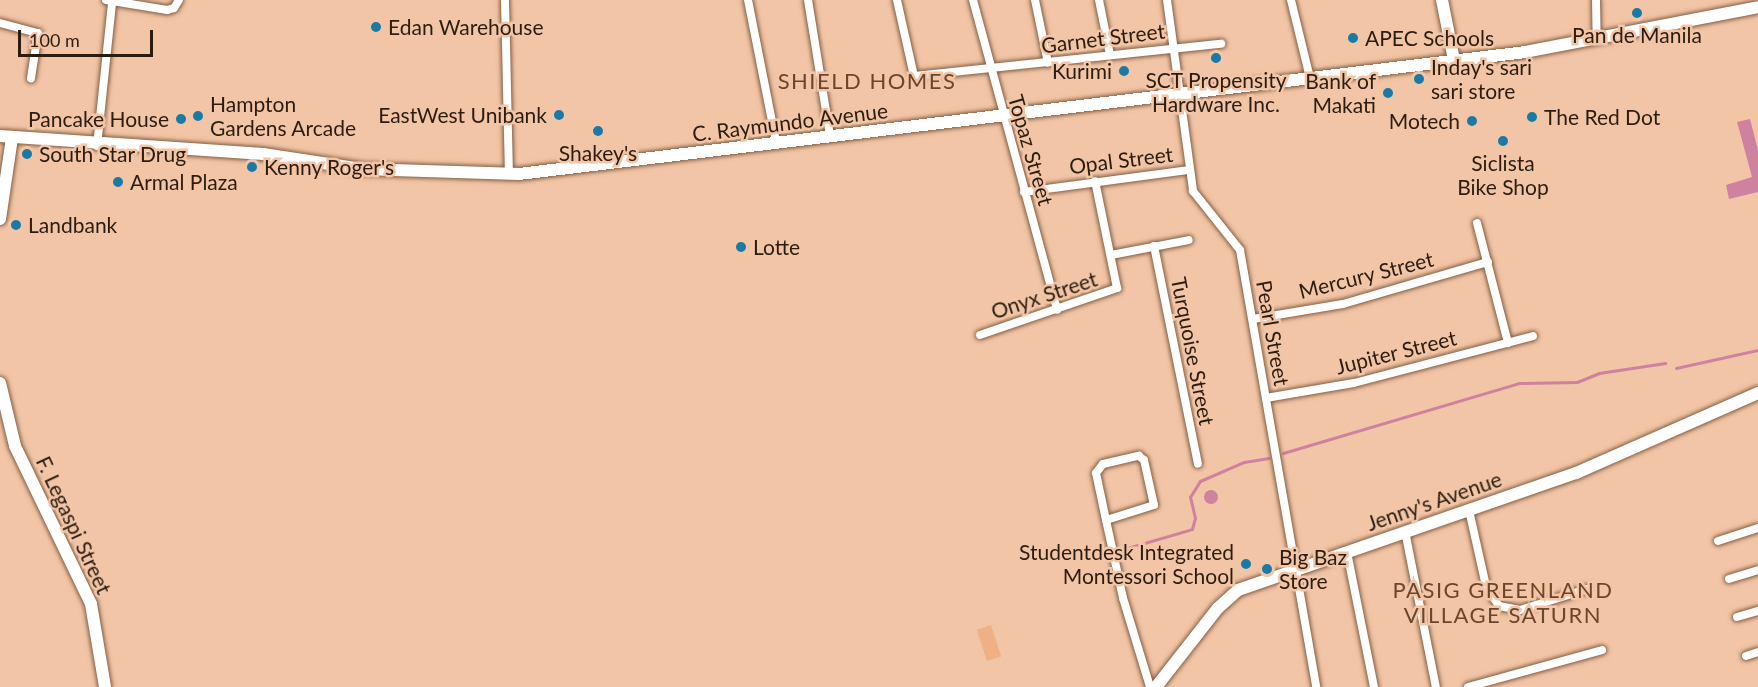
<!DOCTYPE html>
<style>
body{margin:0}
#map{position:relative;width:1758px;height:687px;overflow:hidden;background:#f2c5a6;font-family:Lato,sans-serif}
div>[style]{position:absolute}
.green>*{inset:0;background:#eeb084;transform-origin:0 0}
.water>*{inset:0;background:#cf829f}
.round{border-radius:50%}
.stream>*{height:3px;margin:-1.5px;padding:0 1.5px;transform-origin:1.5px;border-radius:1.5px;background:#cf829f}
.roads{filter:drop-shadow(0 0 2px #855e42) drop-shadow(0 0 2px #855e42)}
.street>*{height:8px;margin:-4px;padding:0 4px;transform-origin:4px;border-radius:4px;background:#fff}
.secondary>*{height:12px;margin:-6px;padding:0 6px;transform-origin:6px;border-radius:6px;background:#fff}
.dots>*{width:16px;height:16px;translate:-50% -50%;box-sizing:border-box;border:3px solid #f2c5a6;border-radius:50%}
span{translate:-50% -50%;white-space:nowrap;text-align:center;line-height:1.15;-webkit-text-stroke:5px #f2c5a6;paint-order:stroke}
.poi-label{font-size:21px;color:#2c1c10}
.left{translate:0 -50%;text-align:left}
.right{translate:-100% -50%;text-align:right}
.street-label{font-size:21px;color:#2c1c10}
.neighbourhood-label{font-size:22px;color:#6c462b;letter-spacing:1.5px}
.scale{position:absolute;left:18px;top:30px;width:135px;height:27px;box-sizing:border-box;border:3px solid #2c1c10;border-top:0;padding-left:8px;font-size:18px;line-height:21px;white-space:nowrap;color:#2c1c10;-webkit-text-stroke:4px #f2c5a6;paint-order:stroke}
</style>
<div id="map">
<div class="green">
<i style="left:991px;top:625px;width:33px;height:15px;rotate:72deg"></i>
</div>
<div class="water">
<i style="clip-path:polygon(1750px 119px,1758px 150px,1758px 192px,1729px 199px,1726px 185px,1752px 177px,1737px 122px)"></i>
<i class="round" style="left:1204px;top:490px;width:14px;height:14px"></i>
</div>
<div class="stream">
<i style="left:1676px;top:368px;width:84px;rotate:-12.4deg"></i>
<i style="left:1283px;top:453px;width:246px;rotate:-16.5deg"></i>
<i style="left:1519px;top:383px;width:58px;rotate:-1deg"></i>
<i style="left:1577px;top:382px;width:24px;rotate:-22deg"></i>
<i style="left:1599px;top:373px;width:67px;rotate:-8.6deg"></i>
<i style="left:1117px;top:551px;width:78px;rotate:-16.3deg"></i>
<i style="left:1192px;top:529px;width:11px;rotate:-75deg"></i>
<i style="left:1195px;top:518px;width:22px;rotate:-103deg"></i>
<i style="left:1190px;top:497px;width:19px;rotate:-58deg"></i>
<i style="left:1200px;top:481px;width:48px;rotate:-23.4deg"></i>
<i style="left:1244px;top:462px;width:25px;rotate:-9deg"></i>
</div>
<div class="roads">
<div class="street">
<i style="left:106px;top:0;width:62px;rotate:9.3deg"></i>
<i style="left:167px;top:10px;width:7px;rotate:-16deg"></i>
<i style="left:174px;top:8px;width:9px;rotate:-58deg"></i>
<i style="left:505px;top:0;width:173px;rotate:88.7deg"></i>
<i style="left:748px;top:0;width:145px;rotate:78.8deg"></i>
<i style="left:808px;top:0;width:138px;rotate:80.8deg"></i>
<i style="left:897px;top:0;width:78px;rotate:77.4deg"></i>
<i style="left:914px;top:76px;width:309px;rotate:-6deg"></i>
<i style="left:973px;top:0;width:321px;rotate:74.8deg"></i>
<i style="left:1035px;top:0;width:64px;rotate:78.3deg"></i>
<i style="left:1099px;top:0;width:56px;rotate:78.7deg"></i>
<i style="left:1167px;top:0;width:193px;rotate:82.2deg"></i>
<i style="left:1193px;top:191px;width:75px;rotate:51.5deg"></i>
<i style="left:1240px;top:250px;width:444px;rotate:80.1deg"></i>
<i style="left:1291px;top:0;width:80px;rotate:76.3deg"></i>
<i style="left:1596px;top:0;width:39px;rotate:89deg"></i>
<i style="left:0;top:23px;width:39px;rotate:15deg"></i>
<i style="left:38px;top:33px;width:46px;rotate:98.8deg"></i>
<i style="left:97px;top:146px;width:144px;rotate:-84deg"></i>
<i style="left:1024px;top:192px;width:165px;rotate:-7.6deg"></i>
<i style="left:1477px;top:223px;width:124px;rotate:75.5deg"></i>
<i style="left:1154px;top:246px;width:222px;rotate:78.6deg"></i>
<i style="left:1111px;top:255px;width:79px;rotate:-10.9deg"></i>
<i style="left:1253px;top:319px;width:91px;rotate:-9.5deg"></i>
<i style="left:1343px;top:304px;width:151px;rotate:-16.2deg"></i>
<i style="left:980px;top:335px;width:145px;rotate:-18.9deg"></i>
<i style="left:1117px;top:288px;width:109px;rotate:-101.6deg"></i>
<i style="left:1266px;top:398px;width:89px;rotate:-9.7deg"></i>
<i style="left:1354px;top:383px;width:185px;rotate:-14.7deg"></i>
<i style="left:1469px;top:510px;width:78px;rotate:77.4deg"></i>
<i style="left:1486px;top:586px;width:24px;rotate:57deg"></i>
<i style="left:1499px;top:606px;width:21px;rotate:11deg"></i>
<i style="left:1520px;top:610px;width:70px;rotate:-17.4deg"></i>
<i style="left:1106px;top:520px;width:48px;rotate:-102deg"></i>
<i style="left:1096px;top:473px;width:11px;rotate:-52deg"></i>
<i style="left:1103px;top:464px;width:37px;rotate:-13deg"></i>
<i style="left:1139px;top:456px;width:6px;rotate:39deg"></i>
<i style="left:1144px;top:460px;width:46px;rotate:77.5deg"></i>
<i style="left:1154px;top:505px;width:50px;rotate:162.6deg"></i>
<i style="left:1106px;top:520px;width:80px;rotate:77.7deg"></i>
<i style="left:1123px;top:598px;width:93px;rotate:73.1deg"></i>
<i style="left:1405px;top:531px;width:159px;rotate:78.8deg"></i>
<i style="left:1718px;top:541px;width:42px;rotate:-18deg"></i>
<i style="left:1347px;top:552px;width:138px;rotate:78.7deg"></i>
<i style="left:1729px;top:579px;width:30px;rotate:-17deg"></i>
<i style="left:1737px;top:617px;width:22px;rotate:-16deg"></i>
<i style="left:1746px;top:656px;width:13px;rotate:-18deg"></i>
<i style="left:1468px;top:687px;width:139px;rotate:-15.4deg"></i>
</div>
<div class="secondary">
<i style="left:1442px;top:0;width:61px;rotate:78.7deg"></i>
<i style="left:0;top:136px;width:264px;rotate:3.9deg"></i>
<i style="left:263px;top:154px;width:100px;rotate:8.6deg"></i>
<i style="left:362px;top:169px;width:157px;rotate:1.8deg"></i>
<i style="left:519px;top:174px;width:1013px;rotate:-6.91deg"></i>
<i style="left:1525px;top:52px;width:237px;rotate:-10.9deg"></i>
<i style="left:0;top:219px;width:82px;rotate:-81.6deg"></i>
<i style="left:0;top:383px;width:65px;rotate:76.6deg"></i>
<i style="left:15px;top:446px;width:175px;rotate:64.3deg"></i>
<i style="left:91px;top:604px;width:84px;rotate:80.4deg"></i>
<i style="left:1156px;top:687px;width:100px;rotate:-51.9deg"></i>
<i style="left:1218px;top:608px;width:27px;rotate:-42deg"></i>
<i style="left:1238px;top:590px;width:358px;rotate:-19.1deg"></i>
<i style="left:1576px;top:473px;width:199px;rotate:-23.7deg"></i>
</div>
</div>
<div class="dots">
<i style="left:1637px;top:13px;background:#1b79a6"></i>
<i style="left:376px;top:27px;background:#1b79a6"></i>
<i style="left:1353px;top:38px;background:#1b79a6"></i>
<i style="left:1216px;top:58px;background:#1b79a6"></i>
<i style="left:1124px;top:71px;background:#1b79a6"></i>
<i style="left:1419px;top:79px;background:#1b79a6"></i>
<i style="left:1388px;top:93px;background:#1b79a6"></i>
<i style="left:559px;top:115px;background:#1b79a6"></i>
<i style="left:198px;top:116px;background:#1b79a6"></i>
<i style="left:1532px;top:117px;background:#1b79a6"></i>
<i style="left:181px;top:119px;background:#1b79a6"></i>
<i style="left:1472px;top:121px;background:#1b79a6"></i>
<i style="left:598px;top:131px;background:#1b79a6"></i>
<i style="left:1503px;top:141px;background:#1b79a6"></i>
<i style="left:27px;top:154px;background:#1b79a6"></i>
<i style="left:252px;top:167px;background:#1b79a6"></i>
<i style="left:118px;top:182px;background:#1b79a6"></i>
<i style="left:16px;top:225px;background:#1b79a6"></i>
<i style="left:741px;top:247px;background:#1b79a6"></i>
<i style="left:1246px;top:564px;background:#1b79a6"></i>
<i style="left:1267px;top:569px;background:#1b79a6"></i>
</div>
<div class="poi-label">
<span class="left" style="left:388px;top:27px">Edan Warehouse</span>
<span style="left:1637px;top:35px">Pan de Manila</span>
<span class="left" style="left:1365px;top:38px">APEC Schools</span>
<span class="left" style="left:1431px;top:79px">Inday's sari<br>sari store</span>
<span class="right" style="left:1112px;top:71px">Kurimi</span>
<span style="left:1216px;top:92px">SCT Propensity<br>Hardware Inc.</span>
<span class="right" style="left:1376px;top:93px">Bank of<br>Makati</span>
<span class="left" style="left:210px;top:116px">Hampton<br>Gardens Arcade</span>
<span class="right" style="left:547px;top:115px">EastWest Unibank</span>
<span class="left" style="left:1544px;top:117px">The Red Dot</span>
<span class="right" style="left:169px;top:119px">Pancake House</span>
<span class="right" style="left:1460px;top:121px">Motech</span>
<span style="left:598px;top:153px">Shakey's</span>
<span class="left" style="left:39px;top:154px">South Star Drug</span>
<span style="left:1503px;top:175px">Siclista<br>Bike Shop</span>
<span class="left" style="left:264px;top:167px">Kenny Roger's</span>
<span class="left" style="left:130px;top:182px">Armal Plaza</span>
<span class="left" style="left:28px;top:225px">Landbank</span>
<span class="left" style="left:753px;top:247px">Lotte</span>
<span class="right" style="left:1234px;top:564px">Studentdesk Integrated<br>Montessori School</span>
<span class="left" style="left:1279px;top:569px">Big Baz<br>Store</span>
</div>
<div class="street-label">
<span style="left:1103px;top:38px;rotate:-7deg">Garnet Street</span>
<span style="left:790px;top:122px;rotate:-7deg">C. Raymundo Avenue</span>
<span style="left:1031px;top:150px;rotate:74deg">Topaz Street</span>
<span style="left:1121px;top:160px;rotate:-7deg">Opal Street</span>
<span style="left:1366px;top:275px;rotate:-14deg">Mercury Street</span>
<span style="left:1044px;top:295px;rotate:-18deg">Onyx Street</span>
<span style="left:1273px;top:333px;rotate:80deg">Pearl Street</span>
<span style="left:1193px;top:351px;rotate:79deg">Turquoise Street</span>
<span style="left:1396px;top:352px;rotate:-14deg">Jupiter Street</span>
<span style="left:1434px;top:501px;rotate:-19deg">Jenny's Avenue</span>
<span style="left:74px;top:525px;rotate:65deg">F. Legaspi Street</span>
</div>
<div class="neighbourhood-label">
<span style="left:867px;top:81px">SHIELD HOMES</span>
<span style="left:1503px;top:602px">PASIG GREENLAND<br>VILLAGE SATURN</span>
</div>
<div class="scale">100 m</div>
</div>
